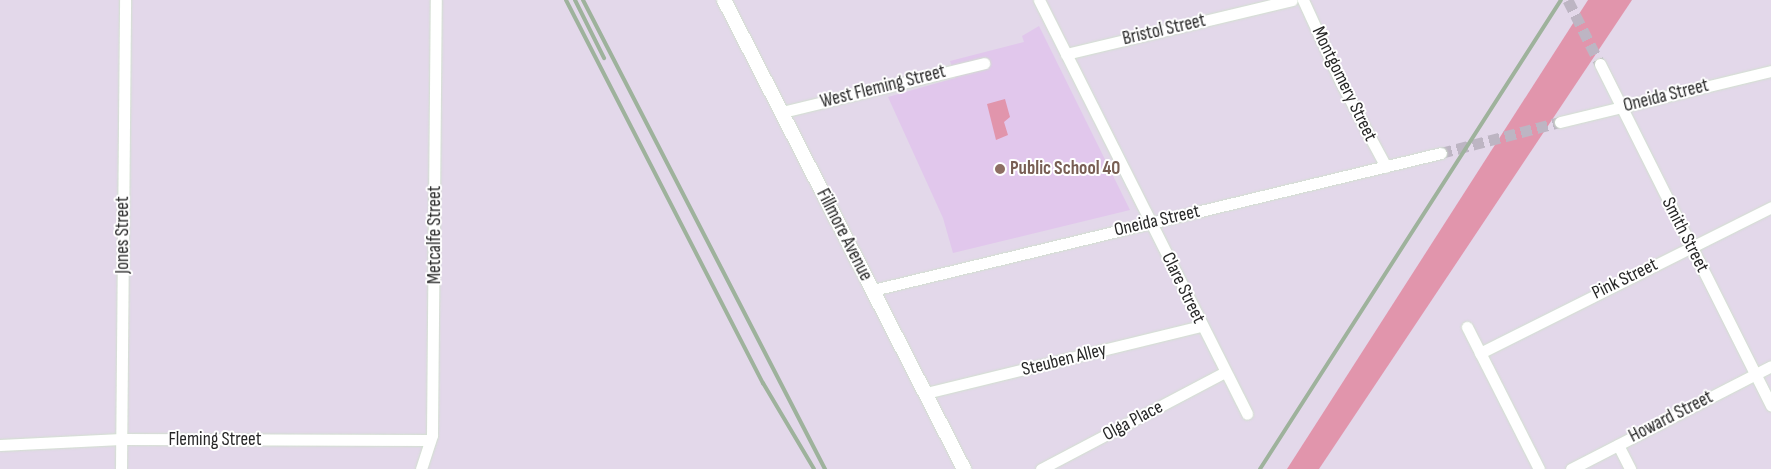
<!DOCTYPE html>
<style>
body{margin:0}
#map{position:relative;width:1771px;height:469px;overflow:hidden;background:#e3d8ea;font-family:"Sofia Sans Condensed",sans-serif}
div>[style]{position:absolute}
.education>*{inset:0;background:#e1c7ec}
.green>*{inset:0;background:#e195ac}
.minor-tunnel>*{height:11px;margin-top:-5.5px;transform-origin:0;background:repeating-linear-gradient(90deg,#bdb5c3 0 11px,transparent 0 16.5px)}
.roads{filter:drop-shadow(0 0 1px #d1e0ce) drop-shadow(0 0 1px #d1e0ce)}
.minor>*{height:11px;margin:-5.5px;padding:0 5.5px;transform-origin:5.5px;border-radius:5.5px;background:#fff}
.tertiary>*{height:14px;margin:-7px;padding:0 7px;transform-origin:7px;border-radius:7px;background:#fff}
.rail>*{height:4px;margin:-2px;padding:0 2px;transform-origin:2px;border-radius:2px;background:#9eb29c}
.dots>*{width:14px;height:14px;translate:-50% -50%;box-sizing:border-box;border:2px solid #fff;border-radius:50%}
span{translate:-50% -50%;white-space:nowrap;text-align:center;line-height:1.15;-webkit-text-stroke:4px #fff;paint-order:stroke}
.street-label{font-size:19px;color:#272727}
.education-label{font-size:19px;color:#785e54;font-weight:700}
.left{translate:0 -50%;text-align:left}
</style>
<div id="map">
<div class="education">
<i style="clip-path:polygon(1039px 26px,1130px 210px,953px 253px,943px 218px,888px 97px,955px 78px,950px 61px,1024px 42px,1022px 36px)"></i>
</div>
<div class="green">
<i style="clip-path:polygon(1588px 0,1632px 0,1319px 469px,1287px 469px)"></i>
<i style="clip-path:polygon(1005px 99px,1010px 117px,1004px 122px,1008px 135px,996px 140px,987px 104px)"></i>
</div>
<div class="minor-tunnel">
<i style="left:1568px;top:0;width:72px;rotate:63.4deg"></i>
<i style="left:1441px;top:153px;width:123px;rotate:-14.6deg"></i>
</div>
<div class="roads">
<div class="minor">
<i style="left:1039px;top:0;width:463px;rotate:63.3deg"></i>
<i style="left:1303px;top:0;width:91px;rotate:65.4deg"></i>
<i style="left:1341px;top:83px;width:95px;rotate:61.8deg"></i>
<i style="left:1066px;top:54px;width:232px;rotate:-13.4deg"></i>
<i style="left:1600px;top:64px;width:382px;rotate:63.4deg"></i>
<i style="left:782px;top:112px;width:208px;rotate:-13.6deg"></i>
<i style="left:1560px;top:122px;width:217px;rotate:-13.6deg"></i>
<i style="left:873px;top:290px;width:584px;rotate:-13.56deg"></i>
<i style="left:1467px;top:327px;width:159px;rotate:63.1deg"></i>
<i style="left:1480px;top:353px;width:326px;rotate:-26.6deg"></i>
<i style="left:926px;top:393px;width:283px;rotate:-13.7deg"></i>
<i style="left:0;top:445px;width:121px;rotate:-2.8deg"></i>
<i style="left:121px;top:439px;width:309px;rotate:0.2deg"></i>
<i style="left:1618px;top:445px;width:27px;rotate:63deg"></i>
<i style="left:121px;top:469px;width:469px;rotate:-89.5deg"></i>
<i style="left:421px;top:469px;width:36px;rotate:-72deg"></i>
<i style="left:432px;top:435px;width:435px;rotate:-89.5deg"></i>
<i style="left:1041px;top:469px;width:208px;rotate:-27.8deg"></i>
<i style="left:1571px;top:469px;width:225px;rotate:-27.2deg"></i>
</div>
<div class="tertiary">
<i style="left:724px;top:0;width:527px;rotate:62.9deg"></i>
</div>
</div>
<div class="rail">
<i style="left:566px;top:0;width:431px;rotate:62.8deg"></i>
<i style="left:763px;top:383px;width:100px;rotate:59.3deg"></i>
<i style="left:575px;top:0;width:65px;rotate:63.4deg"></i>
<i style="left:583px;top:0;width:528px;rotate:62.71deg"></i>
<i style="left:1260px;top:469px;width:557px;rotate:-57.31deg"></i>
</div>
<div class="dots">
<i style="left:1000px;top:169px;background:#8d6e63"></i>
</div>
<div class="street-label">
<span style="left:1164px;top:30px;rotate:-13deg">Bristol Street</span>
<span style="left:1344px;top:84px;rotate:64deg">Montgomery Street</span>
<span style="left:883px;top:87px;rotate:-14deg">West Fleming Street</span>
<span style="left:1666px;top:96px;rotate:-14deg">Oneida Street</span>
<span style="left:1157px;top:221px;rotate:-13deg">Oneida Street</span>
<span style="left:123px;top:235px;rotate:-90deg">Jones Street</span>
<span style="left:435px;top:235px;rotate:-90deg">Metcalfe Street</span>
<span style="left:844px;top:235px;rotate:63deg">Fillmore Avenue</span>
<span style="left:1685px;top:235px;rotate:63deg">Smith Street</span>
<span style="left:1625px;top:279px;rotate:-26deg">Pink Street</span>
<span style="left:1183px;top:288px;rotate:64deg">Clare Street</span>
<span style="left:1064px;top:360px;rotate:-14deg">Steuben Alley</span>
<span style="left:1671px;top:417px;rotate:-27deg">Howard Street</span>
<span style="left:1133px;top:421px;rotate:-28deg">Olga Place</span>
<span style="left:215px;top:440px">Fleming Street</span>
</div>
<div class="education-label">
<span class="left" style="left:1010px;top:169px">Public School 40</span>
</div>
</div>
